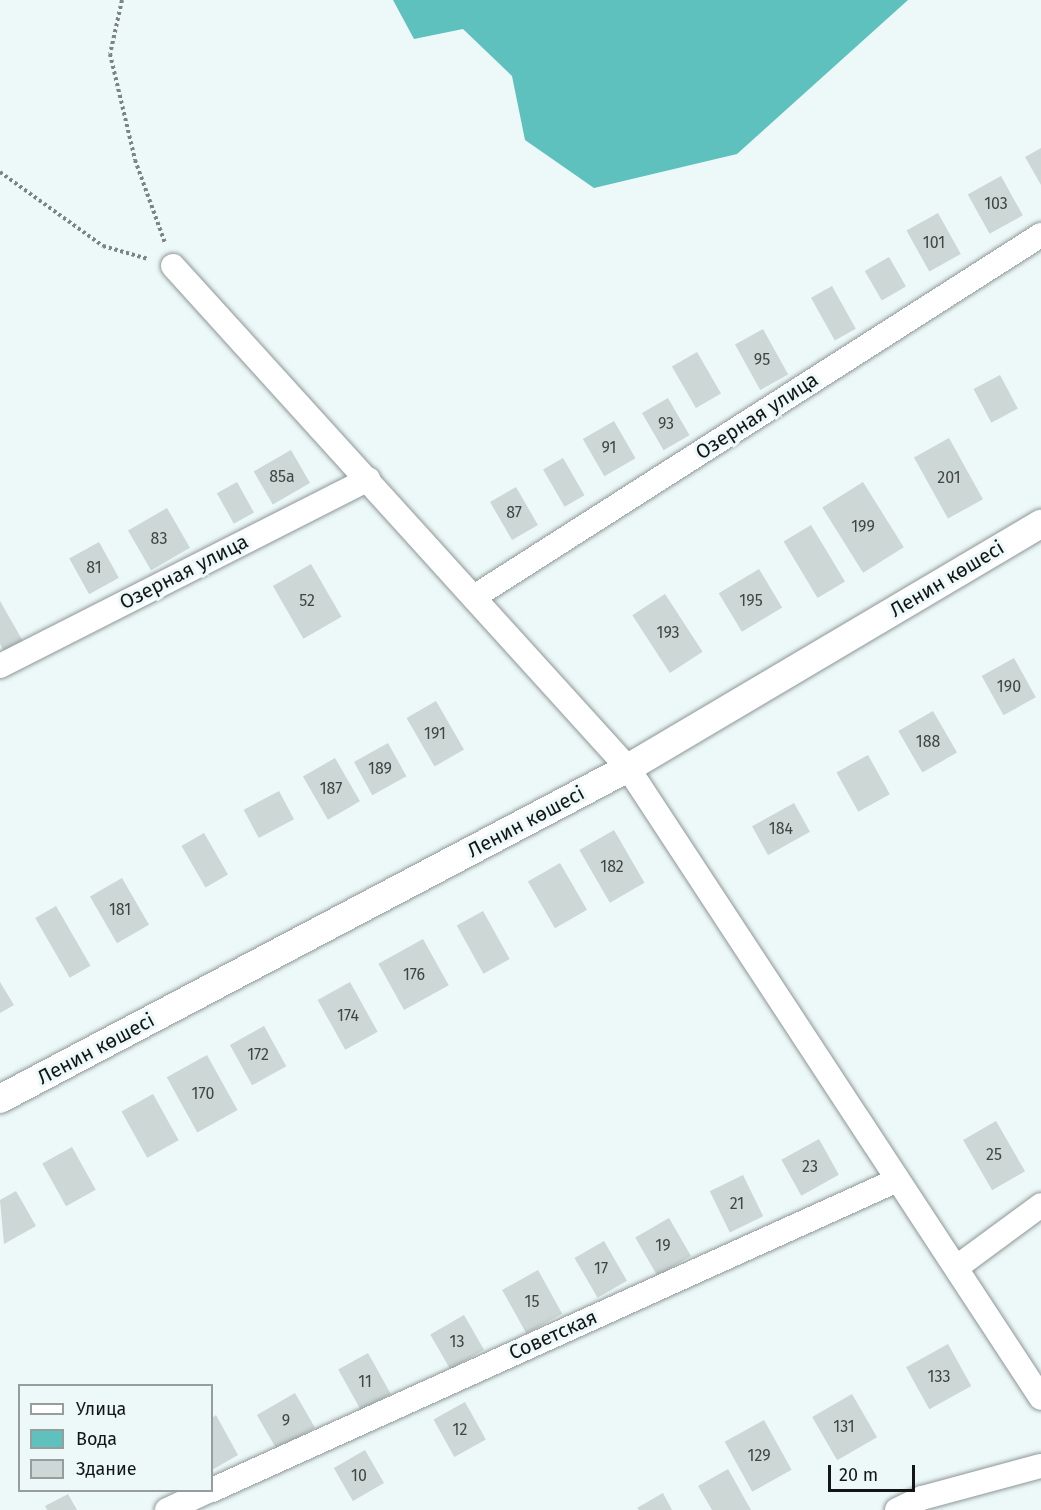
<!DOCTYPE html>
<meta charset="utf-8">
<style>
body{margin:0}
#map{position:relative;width:1041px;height:1510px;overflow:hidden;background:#edf8f8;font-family:"Fira Sans",sans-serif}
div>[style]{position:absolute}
.water>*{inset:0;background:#5ec1bd}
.building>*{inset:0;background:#ccd7d6;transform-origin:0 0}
.path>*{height:4px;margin-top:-2px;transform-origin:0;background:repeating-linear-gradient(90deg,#7d8584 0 3px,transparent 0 6px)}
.roads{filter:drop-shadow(0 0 2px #8d9796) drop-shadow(0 0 2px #8d9796)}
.minor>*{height:24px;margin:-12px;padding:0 12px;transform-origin:12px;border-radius:12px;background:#fff}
.tertiary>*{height:28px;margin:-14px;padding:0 14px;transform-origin:14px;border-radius:14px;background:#fff}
span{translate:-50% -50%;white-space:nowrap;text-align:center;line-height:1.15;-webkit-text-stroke:6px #edf8f8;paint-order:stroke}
.number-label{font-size:16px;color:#404645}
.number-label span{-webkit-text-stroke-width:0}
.street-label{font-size:20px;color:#121615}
.legend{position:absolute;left:18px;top:1384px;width:195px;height:108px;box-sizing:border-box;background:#edf8f8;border:2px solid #959e9d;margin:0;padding:8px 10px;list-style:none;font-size:18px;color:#121615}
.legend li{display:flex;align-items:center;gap:12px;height:30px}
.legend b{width:30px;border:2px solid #959e9d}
.scale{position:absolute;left:828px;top:1465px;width:87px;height:27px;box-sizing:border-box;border:3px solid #121615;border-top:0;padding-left:8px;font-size:18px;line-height:21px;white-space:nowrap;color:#121615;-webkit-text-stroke:4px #edf8f8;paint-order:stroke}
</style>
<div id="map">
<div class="water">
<i style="clip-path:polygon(393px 0,908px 0,737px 154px,594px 188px,525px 140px,512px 76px,463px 29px,414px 39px)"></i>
</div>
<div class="building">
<i style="clip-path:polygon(1041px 148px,1041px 185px,1025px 157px)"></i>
<i style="left:1001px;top:176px;width:45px;height:38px;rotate:61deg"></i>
<i style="left:938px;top:213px;width:47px;height:36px;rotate:61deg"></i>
<i style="left:889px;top:257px;width:34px;height:28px;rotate:60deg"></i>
<i style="left:832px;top:286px;width:49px;height:24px;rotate:61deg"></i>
<i style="left:763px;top:329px;width:52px;height:32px;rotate:61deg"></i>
<i style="left:697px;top:352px;width:48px;height:29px;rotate:60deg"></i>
<i style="left:1000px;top:375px;width:38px;height:30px;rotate:62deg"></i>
<i style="left:668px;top:398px;width:43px;height:30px;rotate:60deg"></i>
<i style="left:614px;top:421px;width:43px;height:36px;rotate:60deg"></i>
<i style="left:949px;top:438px;width:70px;height:40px;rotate:61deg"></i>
<i style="left:291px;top:450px;width:38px;height:43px;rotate:60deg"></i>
<i style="left:563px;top:458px;width:43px;height:23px;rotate:60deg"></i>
<i style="left:237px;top:482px;width:35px;height:23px;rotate:61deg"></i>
<i style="left:863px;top:482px;width:77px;height:48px;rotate:58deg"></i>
<i style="left:516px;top:487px;width:44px;height:30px;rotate:60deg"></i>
<i style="left:167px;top:508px;width:46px;height:45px;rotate:60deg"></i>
<i style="left:811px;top:525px;width:66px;height:32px;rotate:59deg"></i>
<i style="left:99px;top:542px;width:41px;height:34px;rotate:61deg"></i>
<i style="left:311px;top:564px;width:61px;height:44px;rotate:60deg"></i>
<i style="left:759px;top:569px;width:45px;height:47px;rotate:59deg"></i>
<i style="left:665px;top:594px;width:69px;height:39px;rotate:57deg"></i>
<i style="clip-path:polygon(0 601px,24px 643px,5px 653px,0 644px)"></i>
<i style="left:1014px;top:658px;width:45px;height:37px;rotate:61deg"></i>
<i style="left:436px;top:701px;width:56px;height:34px;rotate:60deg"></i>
<i style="left:933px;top:711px;width:48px;height:40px;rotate:60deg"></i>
<i style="left:388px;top:743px;width:38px;height:39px;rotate:61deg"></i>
<i style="left:868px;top:755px;width:45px;height:36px;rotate:61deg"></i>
<i style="left:335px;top:758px;width:50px;height:37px;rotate:60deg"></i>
<i style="left:279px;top:791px;width:32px;height:40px;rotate:62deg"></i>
<i style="left:794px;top:803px;width:33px;height:48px;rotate:61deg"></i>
<i style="left:614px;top:830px;width:61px;height:40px;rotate:60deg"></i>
<i style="left:204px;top:833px;width:48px;height:26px;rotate:60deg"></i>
<i style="left:560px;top:863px;width:54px;height:37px;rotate:60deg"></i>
<i style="left:122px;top:878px;width:54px;height:37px;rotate:60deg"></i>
<i style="left:56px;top:906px;width:69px;height:24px;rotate:60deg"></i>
<i style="left:483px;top:911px;width:55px;height:30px;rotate:61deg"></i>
<i style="left:423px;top:939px;width:53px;height:51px;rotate:61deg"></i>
<i style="clip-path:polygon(0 982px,14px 1005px,0 1013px)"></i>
<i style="left:350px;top:982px;width:57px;height:37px;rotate:61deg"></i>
<i style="left:264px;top:1026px;width:46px;height:39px;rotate:61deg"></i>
<i style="left:207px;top:1055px;width:63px;height:46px;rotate:61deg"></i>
<i style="left:153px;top:1094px;width:53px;height:36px;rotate:61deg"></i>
<i style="left:996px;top:1121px;width:58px;height:38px;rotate:60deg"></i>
<i style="left:819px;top:1139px;width:41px;height:43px;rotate:61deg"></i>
<i style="left:72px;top:1147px;width:49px;height:34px;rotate:61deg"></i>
<i style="left:743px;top:1175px;width:46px;height:37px;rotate:64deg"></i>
<i style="clip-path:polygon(16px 1191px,36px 1226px,4px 1244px,0 1200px)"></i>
<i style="left:669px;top:1218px;width:44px;height:39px;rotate:60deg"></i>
<i style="left:604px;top:1241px;width:46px;height:34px;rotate:60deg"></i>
<i style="left:538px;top:1270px;width:50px;height:41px;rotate:61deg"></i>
<i style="left:464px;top:1315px;width:40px;height:39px;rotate:60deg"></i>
<i style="left:948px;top:1344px;width:48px;height:48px;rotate:61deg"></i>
<i style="left:368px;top:1353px;width:47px;height:34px;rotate:61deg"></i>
<i style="left:295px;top:1393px;width:40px;height:44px;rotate:60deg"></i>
<i style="left:852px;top:1394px;width:50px;height:46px;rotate:60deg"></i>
<i style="left:465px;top:1402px;width:43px;height:36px;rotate:61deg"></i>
<i style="clip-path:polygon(216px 1415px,238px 1455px,212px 1470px,212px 1418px)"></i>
<i style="left:764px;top:1420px;width:57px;height:45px;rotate:61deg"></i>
<i style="left:365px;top:1450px;width:38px;height:36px;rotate:60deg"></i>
<i style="clip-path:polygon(728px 1469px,751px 1510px,712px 1510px,698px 1486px)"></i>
<i style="clip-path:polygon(663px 1493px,672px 1510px,639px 1510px,637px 1508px)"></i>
<i style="clip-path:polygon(68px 1494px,77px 1510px,47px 1510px,45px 1506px)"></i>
</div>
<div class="path">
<i style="left:122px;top:0;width:55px;rotate:102.5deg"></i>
<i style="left:110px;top:54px;width:109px;rotate:76.7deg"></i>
<i style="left:135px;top:160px;width:88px;rotate:70.1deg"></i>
<i style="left:0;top:172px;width:127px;rotate:35.7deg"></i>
<i style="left:103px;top:246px;width:47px;rotate:16.1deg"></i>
</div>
<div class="roads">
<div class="minor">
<i style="left:173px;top:266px;width:678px;rotate:47.81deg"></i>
<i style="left:628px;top:768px;width:753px;rotate:56.75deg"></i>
<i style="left:474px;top:597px;width:673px;rotate:-32.56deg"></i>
<i style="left:0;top:666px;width:413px;rotate:-26.9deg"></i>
<i style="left:957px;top:1267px;width:104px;rotate:-36.4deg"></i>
<i style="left:212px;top:1490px;width:750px;rotate:-24.34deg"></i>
<i style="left:167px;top:1510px;width:47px;rotate:-24.9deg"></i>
<i style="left:897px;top:1510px;width:28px;rotate:-26deg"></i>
<i style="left:922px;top:1498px;width:123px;rotate:-15.1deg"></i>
</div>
<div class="tertiary">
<i style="left:0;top:1099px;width:710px;rotate:-27.79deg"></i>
<i style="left:628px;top:768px;width:480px;rotate:-30.6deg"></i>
</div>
</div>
<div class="number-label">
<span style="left:996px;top:204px">103</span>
<span style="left:934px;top:243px">101</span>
<span style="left:762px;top:360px">95</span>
<span style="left:666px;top:424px">93</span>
<span style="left:609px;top:448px">91</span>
<span style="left:282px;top:477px">85а</span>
<span style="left:949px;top:478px">201</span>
<span style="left:514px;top:513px">87</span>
<span style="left:863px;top:527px">199</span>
<span style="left:159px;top:539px">83</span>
<span style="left:94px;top:568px">81</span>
<span style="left:307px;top:601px">52</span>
<span style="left:751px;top:601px">195</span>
<span style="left:668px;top:633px">193</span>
<span style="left:1009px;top:687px">190</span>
<span style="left:435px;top:734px">191</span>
<span style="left:928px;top:742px">188</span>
<span style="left:380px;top:769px">189</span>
<span style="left:331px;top:789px">187</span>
<span style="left:781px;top:829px">184</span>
<span style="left:612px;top:867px">182</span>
<span style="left:120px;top:910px">181</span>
<span style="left:414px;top:975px">176</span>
<span style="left:348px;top:1016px">174</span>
<span style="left:258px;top:1055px">172</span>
<span style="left:203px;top:1094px">170</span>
<span style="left:994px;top:1155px">25</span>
<span style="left:810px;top:1167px">23</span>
<span style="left:737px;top:1204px">21</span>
<span style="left:663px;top:1246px">19</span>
<span style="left:601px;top:1269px">17</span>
<span style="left:532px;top:1302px">15</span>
<span style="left:457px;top:1342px">13</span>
<span style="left:939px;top:1377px">133</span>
<span style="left:365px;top:1382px">11</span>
<span style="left:286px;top:1421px">9</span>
<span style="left:844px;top:1427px">131</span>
<span style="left:460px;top:1430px">12</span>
<span style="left:759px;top:1456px">129</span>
<span style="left:359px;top:1476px">10</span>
</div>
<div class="street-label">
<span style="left:757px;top:416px;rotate:-33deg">Озерная улица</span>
<span style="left:184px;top:572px;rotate:-27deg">Озерная улица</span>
<span style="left:947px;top:579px;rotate:-31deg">Ленин көшесі</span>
<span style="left:526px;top:822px;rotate:-28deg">Ленин көшесі</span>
<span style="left:96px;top:1049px;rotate:-28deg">Ленин көшесі</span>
<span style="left:553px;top:1335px;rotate:-24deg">Советская</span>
</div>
<ul class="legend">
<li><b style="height:8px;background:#fff"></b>Улица</li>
<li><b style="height:16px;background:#5ec1bd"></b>Вода</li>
<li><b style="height:16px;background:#ccd7d6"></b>Здание</li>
</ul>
<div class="scale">20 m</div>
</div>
